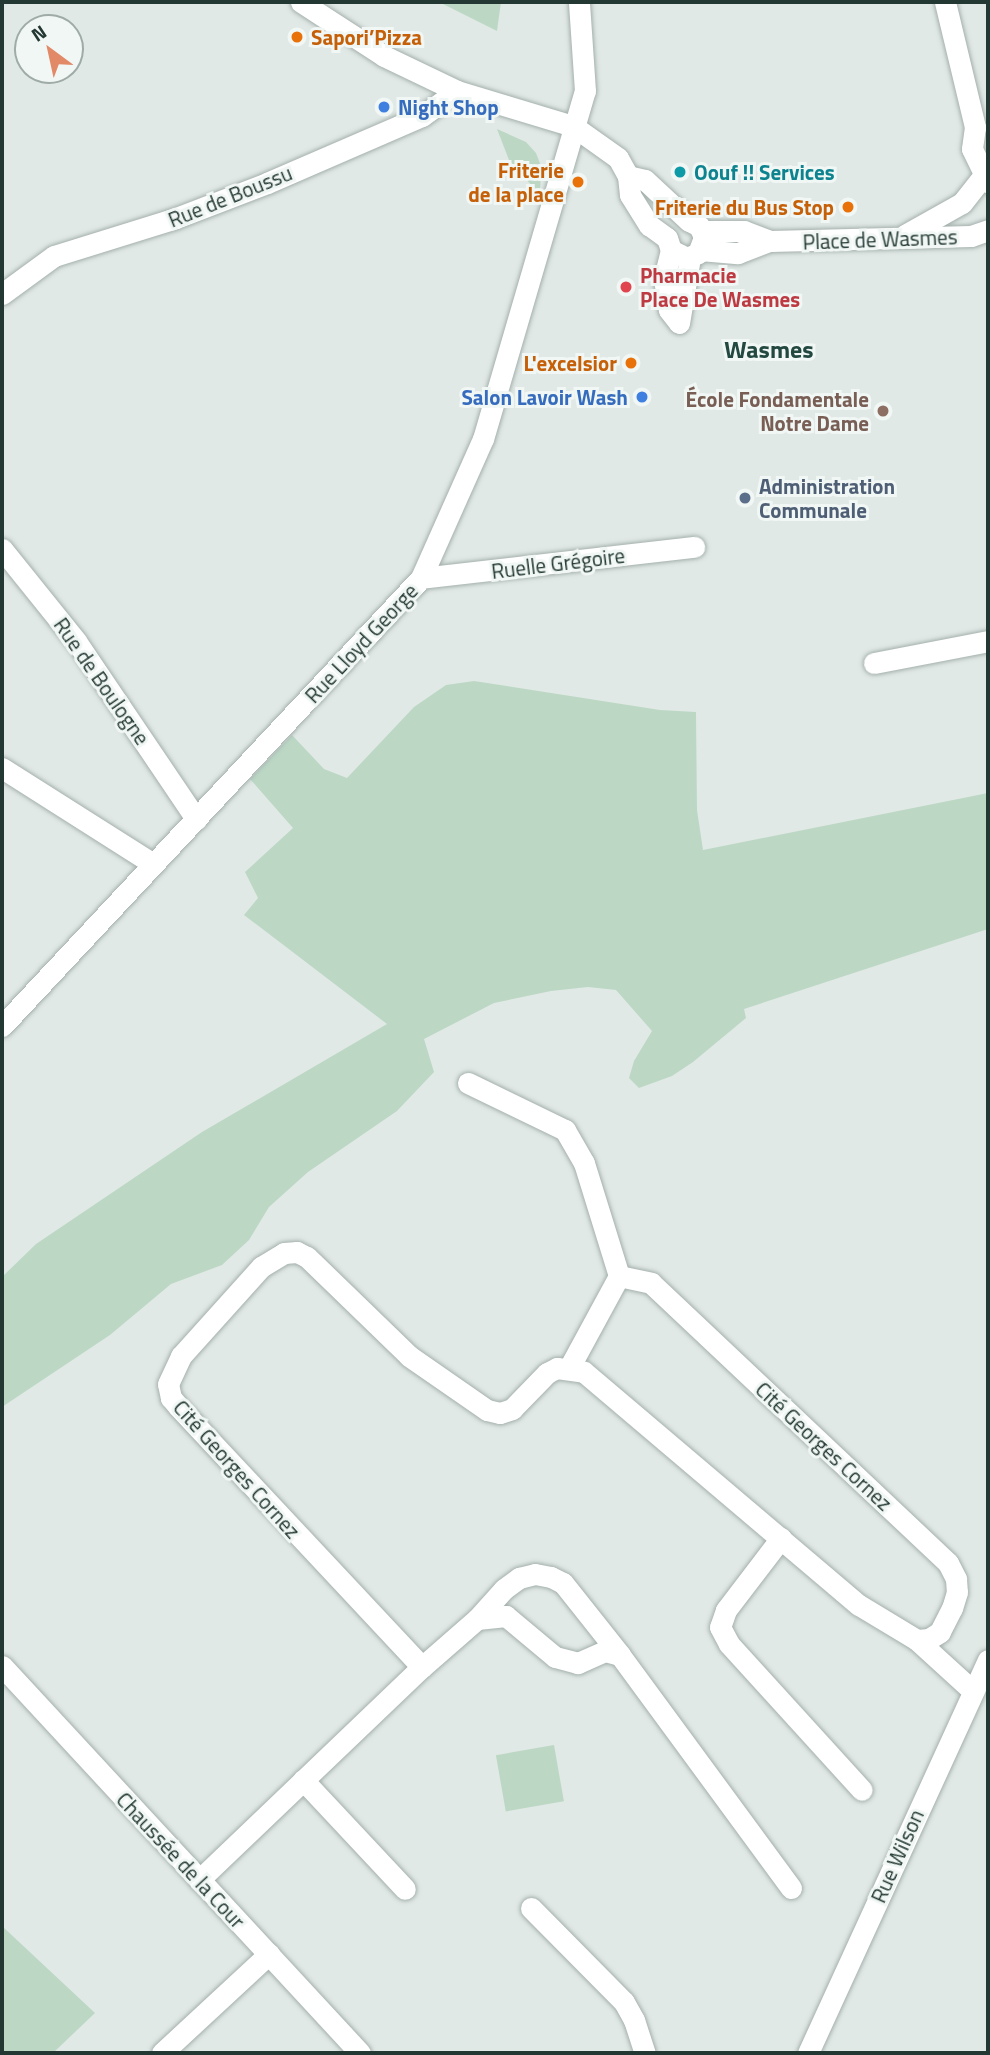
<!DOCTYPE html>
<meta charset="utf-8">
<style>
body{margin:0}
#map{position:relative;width:990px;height:2055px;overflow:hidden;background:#e1e9e6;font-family:"Titillium Web",sans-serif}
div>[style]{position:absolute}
.green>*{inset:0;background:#bcd8c5;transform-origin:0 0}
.roads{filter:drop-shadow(0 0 2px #a4b0ad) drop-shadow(0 0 2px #a4b0ad)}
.minor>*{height:21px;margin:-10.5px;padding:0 10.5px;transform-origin:10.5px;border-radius:10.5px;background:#fff}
.tertiary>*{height:21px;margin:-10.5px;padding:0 10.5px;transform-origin:10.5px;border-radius:10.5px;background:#fff}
.dots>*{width:19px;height:19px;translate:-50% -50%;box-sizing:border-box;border:4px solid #f1f7f4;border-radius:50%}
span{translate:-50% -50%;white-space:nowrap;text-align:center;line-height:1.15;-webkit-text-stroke:6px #f1f7f4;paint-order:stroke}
.food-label{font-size:21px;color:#c56008;font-weight:700}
.left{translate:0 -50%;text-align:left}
.right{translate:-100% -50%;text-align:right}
.shop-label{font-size:21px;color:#366cbe;font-weight:700}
.culture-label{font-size:21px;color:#0d838f;font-weight:700}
.street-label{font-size:21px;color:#233833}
.health-label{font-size:21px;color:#be3a42;font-weight:700}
.education-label{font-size:21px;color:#785e54;font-weight:700}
.service-label{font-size:21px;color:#4e5e75;font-weight:700}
.quarter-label{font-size:24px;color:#224840;font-weight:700}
.frame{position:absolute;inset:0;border:4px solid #233833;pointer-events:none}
.north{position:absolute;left:14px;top:14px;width:70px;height:70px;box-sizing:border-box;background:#f1f7f4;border:2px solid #9faba7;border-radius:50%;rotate:327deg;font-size:19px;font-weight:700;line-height:28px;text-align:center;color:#233833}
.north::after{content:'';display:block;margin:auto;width:24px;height:32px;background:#e28967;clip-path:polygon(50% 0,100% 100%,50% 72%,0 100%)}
</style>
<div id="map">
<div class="green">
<i style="clip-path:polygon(439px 2px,501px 2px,497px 31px)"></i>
<i style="clip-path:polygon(497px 129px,526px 142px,536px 153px,541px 166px,540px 195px,509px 160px)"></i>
<i style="clip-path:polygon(474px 681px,660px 710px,696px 712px,697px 810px,703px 850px,988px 793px,988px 929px,744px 1009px,746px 1018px,693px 1062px,672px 1076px,639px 1088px,629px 1078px,634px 1061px,652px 1031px,616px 990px,588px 987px,551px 991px,494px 1003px,424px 1039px,434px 1072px,397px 1111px,308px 1172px,269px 1207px,249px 1240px,222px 1265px,171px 1284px,110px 1335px,2px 1407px,2px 1277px,36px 1244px,202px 1132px,387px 1024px,244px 915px,258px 898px,245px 872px,293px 828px,250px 779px,292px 735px,324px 769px,347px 778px,414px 707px,446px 685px)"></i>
<i style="left:554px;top:1745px;width:57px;height:59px;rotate:80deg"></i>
<i style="clip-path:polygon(2px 1926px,95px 2013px,53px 2053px,2px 2053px)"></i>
</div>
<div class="roads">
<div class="minor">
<i style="left:671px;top:250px;width:30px;rotate:104deg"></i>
<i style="left:664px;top:279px;width:31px;rotate:81deg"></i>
<i style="left:669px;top:310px;width:16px;rotate:52deg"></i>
<i style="left:2px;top:294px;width:64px;rotate:-36.2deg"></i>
<i style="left:54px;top:256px;width:128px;rotate:-17.3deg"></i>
<i style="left:176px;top:218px;width:97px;rotate:-21deg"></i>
<i style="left:267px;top:183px;width:169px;rotate:-23.4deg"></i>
<i style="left:422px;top:116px;width:43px;rotate:-35.5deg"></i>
<i style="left:679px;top:323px;width:67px;rotate:-80.5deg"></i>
<i style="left:2px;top:549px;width:118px;rotate:51.2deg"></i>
<i style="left:76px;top:641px;width:215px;rotate:56deg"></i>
<i style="left:421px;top:578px;width:275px;rotate:-6.5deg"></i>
<i style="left:874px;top:663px;width:116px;rotate:-10.9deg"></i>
<i style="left:2px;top:768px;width:179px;rotate:32.4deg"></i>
<i style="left:2px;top:1026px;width:613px;rotate:-46.92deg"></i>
<i style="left:421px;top:578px;width:152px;rotate:-66deg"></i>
<i style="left:483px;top:439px;width:363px;rotate:-73.7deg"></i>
<i style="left:585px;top:91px;width:89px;rotate:-93.9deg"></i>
<i style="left:468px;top:1083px;width:108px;rotate:25.9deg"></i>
<i style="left:565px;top:1130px;width:38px;rotate:60deg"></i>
<i style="left:584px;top:1163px;width:118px;rotate:72.8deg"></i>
<i style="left:619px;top:1276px;width:105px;rotate:118.5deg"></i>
<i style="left:619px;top:1276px;width:33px;rotate:12deg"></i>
<i style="left:651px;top:1283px;width:408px;rotate:43.3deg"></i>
<i style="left:948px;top:1563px;width:18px;rotate:63deg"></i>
<i style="left:956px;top:1579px;width:13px;rotate:86deg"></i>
<i style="left:957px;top:1592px;width:17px;rotate:107deg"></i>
<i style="left:952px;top:1608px;width:27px;rotate:117deg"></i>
<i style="left:940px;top:1632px;width:13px;rotate:148deg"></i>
<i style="left:929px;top:1639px;width:12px;rotate:175deg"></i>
<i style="left:781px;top:1538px;width:91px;rotate:127.4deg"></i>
<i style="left:726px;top:1610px;width:18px;rotate:109deg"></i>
<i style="left:720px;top:1627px;width:19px;rotate:62deg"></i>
<i style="left:729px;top:1644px;width:197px;rotate:47.7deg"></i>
<i style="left:477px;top:1619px;width:40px;rotate:-48deg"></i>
<i style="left:504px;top:1589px;width:19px;rotate:-36deg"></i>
<i style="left:519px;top:1578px;width:16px;rotate:-14deg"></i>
<i style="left:535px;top:1574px;width:16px;rotate:11deg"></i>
<i style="left:551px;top:1577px;width:13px;rotate:27deg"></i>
<i style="left:563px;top:1583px;width:92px;rotate:51.6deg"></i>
<i style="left:2px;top:1666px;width:527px;rotate:47.23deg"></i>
<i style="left:303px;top:1780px;width:149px;rotate:46.9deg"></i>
<i style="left:199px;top:1880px;width:308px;rotate:-43.7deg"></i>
<i style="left:791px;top:1888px;width:289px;rotate:-126.3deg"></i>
<i style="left:620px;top:1655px;width:16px;rotate:-165deg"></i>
<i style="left:605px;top:1651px;width:30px;rotate:156deg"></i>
<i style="left:578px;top:1663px;width:24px;rotate:-165deg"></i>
<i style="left:555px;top:1657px;width:64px;rotate:-140.1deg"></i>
<i style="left:506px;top:1616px;width:29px;rotate:174deg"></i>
<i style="left:477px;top:1619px;width:73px;rotate:138.9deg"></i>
<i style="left:422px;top:1667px;width:357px;rotate:-133.1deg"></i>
<i style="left:178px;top:1406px;width:11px;rotate:-131deg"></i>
<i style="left:171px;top:1398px;width:14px;rotate:-102deg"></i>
<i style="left:168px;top:1384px;width:31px;rotate:-65deg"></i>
<i style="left:181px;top:1356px;width:120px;rotate:-48deg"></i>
<i style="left:261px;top:1267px;width:27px;rotate:-31deg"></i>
<i style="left:284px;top:1253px;width:13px;rotate:-4deg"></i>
<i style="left:297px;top:1252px;width:11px;rotate:27deg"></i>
<i style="left:307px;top:1257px;width:142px;rotate:44.1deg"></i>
<i style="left:409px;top:1356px;width:95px;rotate:34.7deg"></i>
<i style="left:487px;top:1410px;width:13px;rotate:13deg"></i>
<i style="left:500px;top:1413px;width:13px;rotate:-18deg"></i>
<i style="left:512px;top:1409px;width:50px;rotate:-45.8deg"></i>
<i style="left:547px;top:1373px;width:11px;rotate:-27deg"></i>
<i style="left:557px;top:1368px;width:27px;rotate:8deg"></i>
<i style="left:584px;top:1372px;width:360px;rotate:40.3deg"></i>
<i style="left:859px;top:1605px;width:68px;rotate:31.1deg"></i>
<i style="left:917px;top:1640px;width:76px;rotate:42.3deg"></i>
<i style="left:531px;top:1908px;width:132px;rotate:45.3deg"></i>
<i style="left:624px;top:2002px;width:21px;rotate:61deg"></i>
<i style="left:634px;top:2020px;width:35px;rotate:72deg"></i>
<i style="left:162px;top:2053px;width:146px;rotate:-42.8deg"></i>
<i style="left:808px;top:2053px;width:432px;rotate:-65.4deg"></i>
</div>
<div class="tertiary">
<i style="left:301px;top:2px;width:99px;rotate:33deg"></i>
<i style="left:384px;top:56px;width:81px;rotate:25.6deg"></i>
<i style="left:457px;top:91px;width:121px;rotate:16.8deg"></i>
<i style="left:573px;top:126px;width:55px;rotate:35.4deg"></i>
<i style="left:618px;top:158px;width:21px;rotate:61deg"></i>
<i style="left:628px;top:176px;width:19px;rotate:84deg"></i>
<i style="left:630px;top:195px;width:36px;rotate:58deg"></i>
<i style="left:649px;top:225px;width:22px;rotate:36deg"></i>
<i style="left:667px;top:238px;width:13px;rotate:72deg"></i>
<i style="left:671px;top:250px;width:18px;rotate:27deg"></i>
<i style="left:687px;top:258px;width:12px;rotate:-24deg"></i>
<i style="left:698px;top:253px;width:17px;rotate:-69deg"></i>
<i style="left:704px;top:237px;width:12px;rotate:-114deg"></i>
<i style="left:699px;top:226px;width:11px;rotate:-153deg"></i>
<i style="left:689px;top:221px;width:60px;rotate:-137deg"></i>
<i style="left:645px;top:180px;width:17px;rotate:-167deg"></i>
<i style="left:945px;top:2px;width:129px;rotate:76.5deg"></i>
<i style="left:975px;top:127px;width:22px;rotate:98deg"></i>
<i style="left:972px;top:149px;width:37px;rotate:64deg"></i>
<i style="left:702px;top:231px;width:42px"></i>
<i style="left:744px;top:231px;width:28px;rotate:21deg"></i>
<i style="left:905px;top:235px;width:65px;rotate:-29.3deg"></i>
<i style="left:962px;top:203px;width:42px;rotate:-51.8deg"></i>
<i style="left:700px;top:250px;width:38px;rotate:5deg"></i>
<i style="left:738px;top:253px;width:34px;rotate:-21deg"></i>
<i style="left:770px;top:241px;width:201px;rotate:-1.4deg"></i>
<i style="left:971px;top:236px;width:18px;rotate:-19deg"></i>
</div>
</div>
<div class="dots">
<i style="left:297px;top:37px;background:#e8710a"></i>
<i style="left:384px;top:107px;background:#3f7fe0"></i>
<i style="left:680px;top:172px;background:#0f9aa8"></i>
<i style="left:578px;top:182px;background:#e8710a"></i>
<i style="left:848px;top:207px;background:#e8710a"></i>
<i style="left:626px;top:287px;background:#e0444e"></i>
<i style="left:631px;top:363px;background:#e8710a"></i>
<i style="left:642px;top:397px;background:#3f7fe0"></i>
<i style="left:883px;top:411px;background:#8d6e63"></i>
<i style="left:745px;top:498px;background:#5c6f8a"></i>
</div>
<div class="food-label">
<span class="left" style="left:311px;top:37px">Sapori’Pizza</span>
<span class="right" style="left:564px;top:182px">Friterie<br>de la place</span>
<span class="right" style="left:834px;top:207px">Friterie du Bus Stop</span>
<span class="right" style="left:617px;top:363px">L'excelsior</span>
</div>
<div class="shop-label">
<span class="left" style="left:398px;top:107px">Night Shop</span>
<span class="right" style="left:628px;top:397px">Salon Lavoir Wash</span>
</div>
<div class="culture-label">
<span class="left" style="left:694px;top:172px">Oouf !! Services</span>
</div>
<div class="street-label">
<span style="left:230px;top:196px;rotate:-22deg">Rue de Boussu</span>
<span style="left:880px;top:239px;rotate:-2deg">Place de Wasmes</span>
<span style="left:558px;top:563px;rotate:-7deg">Ruelle Grégoire</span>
<span style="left:361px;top:643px;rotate:-47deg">Rue Lloyd George</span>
<span style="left:102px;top:681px;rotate:55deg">Rue de Boulogne</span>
<span style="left:824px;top:1446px;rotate:43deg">Cité Georges Cornez</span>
<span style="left:237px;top:1469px;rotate:48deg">Cité Georges Cornez</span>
<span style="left:897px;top:1856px;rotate:-66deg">Rue Wilson</span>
<span style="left:181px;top:1860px;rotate:47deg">Chaussée de la Cour</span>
</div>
<div class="health-label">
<span class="left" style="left:640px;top:287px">Pharmacie<br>Place De Wasmes</span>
</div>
<div class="education-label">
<span class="right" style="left:869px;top:411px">École Fondamentale<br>Notre Dame</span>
</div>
<div class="service-label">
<span class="left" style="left:759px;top:498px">Administration<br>Communale</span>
</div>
<div class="quarter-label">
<span style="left:769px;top:350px">Wasmes</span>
</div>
<div class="frame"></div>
<div class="north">N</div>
</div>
